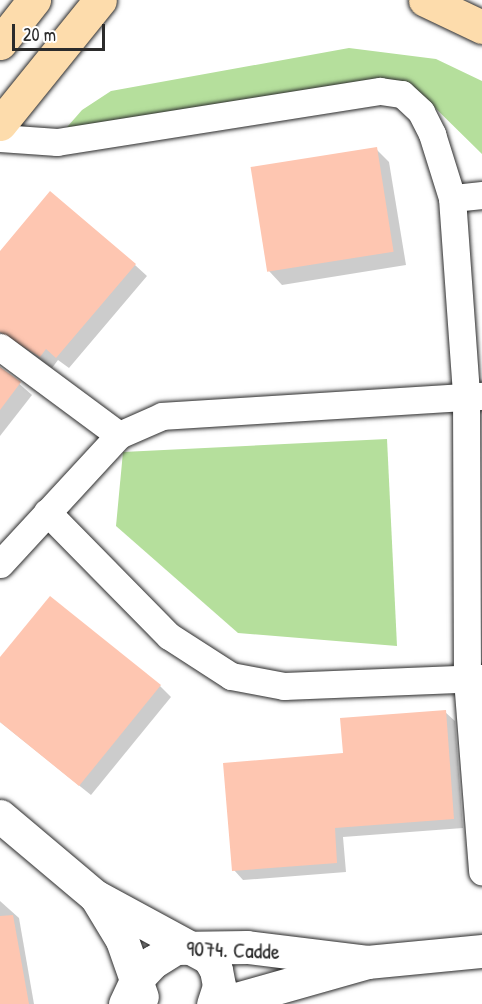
<!DOCTYPE html>
<style>
body{margin:0}
#map{position:relative;width:482px;height:1004px;overflow:hidden;background:#fff;font-family:"Patrick Hand",sans-serif}
div>[style]{position:absolute}
.green>*{inset:0;background:#b5df9c}
.shadow>*{inset:0;background:#0003}
.building>*{inset:0;background:#fec6b1;transform-origin:0 0}
.roads{filter:drop-shadow(0 0 2px #2b2b2b) drop-shadow(0 0 2px #2b2b2b)}
.street>*{height:27px;margin:-13.5px;padding:0 13.5px;transform-origin:13.5px;border-radius:13.5px;background:#fff}
.secondary>*{height:33px;margin:-16.5px;padding:0 16.5px;transform-origin:16.5px;border-radius:16.5px;background:#fff}
.primary>*{height:33px;margin:-16.5px;padding:0 16.5px;transform-origin:16.5px;border-radius:16.5px;background:#fddcac}
span{translate:-50% -50%;white-space:nowrap;text-align:center;line-height:1.15;-webkit-text-stroke:4.5px #fff;paint-order:stroke}
.street-label{font-size:22px;color:#2b2b2b}
.scale{position:absolute;left:12px;top:24px;width:93px;height:27px;box-sizing:border-box;border:3px solid #2b2b2b;border-top:0;padding-left:8px;font-size:18px;line-height:21px;white-space:nowrap;color:#2b2b2b;-webkit-text-stroke:4px #fff;paint-order:stroke}
</style>
<div id="map">
<div class="green">
<i style="clip-path:polygon(349px 48px,436px 59px,482px 81px,482px 154px,421px 94px,61px 134px,82px 110px,111px 91px)"></i>
<i style="clip-path:polygon(387px 439px,397px 646px,238px 633px,116px 526px,123px 452px)"></i>
</div>
<div class="shadow">
<i style="clip-path:polygon(376px 149px,389px 162px,406px 265px,282px 285px,269px 271px)"></i>
<i style="clip-path:polygon(0 253px,135px 265px,147px 276px,69px 368px,58px 360px,52px 368px,15px 342px,0 348px)"></i>
<i style="clip-path:polygon(0 367px,32px 395px,0 436px)"></i>
<i style="clip-path:polygon(0 660px,160px 686px,171px 697px,91px 795px,0 722px)"></i>
<i style="clip-path:polygon(445px 712px,455px 721px,463px 828px,343px 837px,346px 872px,243px 880px,234px 870px,344px 755px)"></i>
<i style="clip-path:polygon(0 901px,19px 918px,34px 1004px,0 1004px)"></i>
</div>
<div class="building">
<i style="left:377px;top:147px;width:106px;height:128px;rotate:81deg"></i>
<i style="clip-path:polygon(50px 191px,136px 264px,56px 358px,46px 349px,40px 357px,0 332px,0 251px)"></i>
<i style="clip-path:polygon(0 367px,21px 382px,0 410px)"></i>
<i style="clip-path:polygon(50px 596px,161px 685px,79px 786px,0 722px,0 657px)"></i>
<i style="clip-path:polygon(446px 710px,454px 819px,335px 828px,337px 863px,232px 871px,223px 763px,343px 753px,340px 718px)"></i>
<i style="clip-path:polygon(13px 915px,29px 1004px,0 1004px,0 916px)"></i>
</div>
<div class="roads">
<div class="street">
<i style="left:0;top:138px;width:57px;rotate:4deg"></i>
<i style="left:57px;top:142px;width:327px;rotate:-9deg"></i>
<i style="left:380px;top:91px;width:22px;rotate:8deg"></i>
<i style="left:402px;top:94px;width:26px;rotate:43deg"></i>
<i style="left:421px;top:112px;width:25px;rotate:63deg"></i>
<i style="left:432px;top:134px;width:67px;rotate:72.6deg"></i>
<i style="left:482px;top:195px;width:30px;rotate:174deg"></i>
<i style="left:452px;top:198px;width:196px;rotate:85.9deg"></i>
<i style="left:466px;top:394px;width:285px;rotate:89.8deg"></i>
<i style="left:467px;top:679px;width:193px;rotate:85.5deg"></i>
<i style="left:0;top:347px;width:148px;rotate:36.5deg"></i>
<i style="left:47px;top:512px;width:174px;rotate:45.5deg"></i>
<i style="left:169px;top:636px;width:74px;rotate:32.8deg"></i>
<i style="left:231px;top:676px;width:54px;rotate:10.7deg"></i>
<i style="left:284px;top:686px;width:198px;rotate:-2.3deg"></i>
<i style="left:0;top:564px;width:176px;rotate:-47.3deg"></i>
<i style="left:119px;top:435px;width:47px;rotate:-23.8deg"></i>
<i style="left:162px;top:416px;width:321px;rotate:-3.6deg"></i>
</div>
<div class="secondary">
<i style="left:0;top:816px;width:124px;rotate:40.1deg"></i>
<i style="left:95px;top:896px;width:130px;rotate:28.5deg"></i>
<i style="left:209px;top:958px;width:14px;rotate:60deg"></i>
<i style="left:216px;top:970px;width:16px;rotate:79deg"></i>
<i style="left:219px;top:986px;width:19px;rotate:108deg"></i>
<i style="left:96px;top:897px;width:50px;rotate:58.8deg"></i>
<i style="left:122px;top:940px;width:60px;rotate:70.7deg"></i>
<i style="left:125px;top:1004px;width:26px;rotate:-65deg"></i>
<i style="left:136px;top:980px;width:25px;rotate:-47deg"></i>
<i style="left:153px;top:962px;width:26px;rotate:-32deg"></i>
<i style="left:175px;top:948px;width:72px;rotate:-0.8deg"></i>
<i style="left:247px;top:947px;width:121px;rotate:7.1deg"></i>
<i style="left:219px;top:1004px;width:154px;rotate:-15.8deg"></i>
<i style="left:367px;top:962px;width:116px;rotate:-5.5deg"></i>
</div>
<div class="primary">
<i style="left:425px;top:0;width:63px;rotate:25.3deg"></i>
<i style="left:0;top:43px;width:55px;rotate:-51.7deg"></i>
<i style="left:0;top:124px;width:159px;rotate:-51.1deg"></i>
</div>
</div>
<div class="street-label">
<span style="left:233px;top:950px;rotate:2deg">9074. Cadde</span>
</div>
<div class="scale">20 m</div>
</div>
